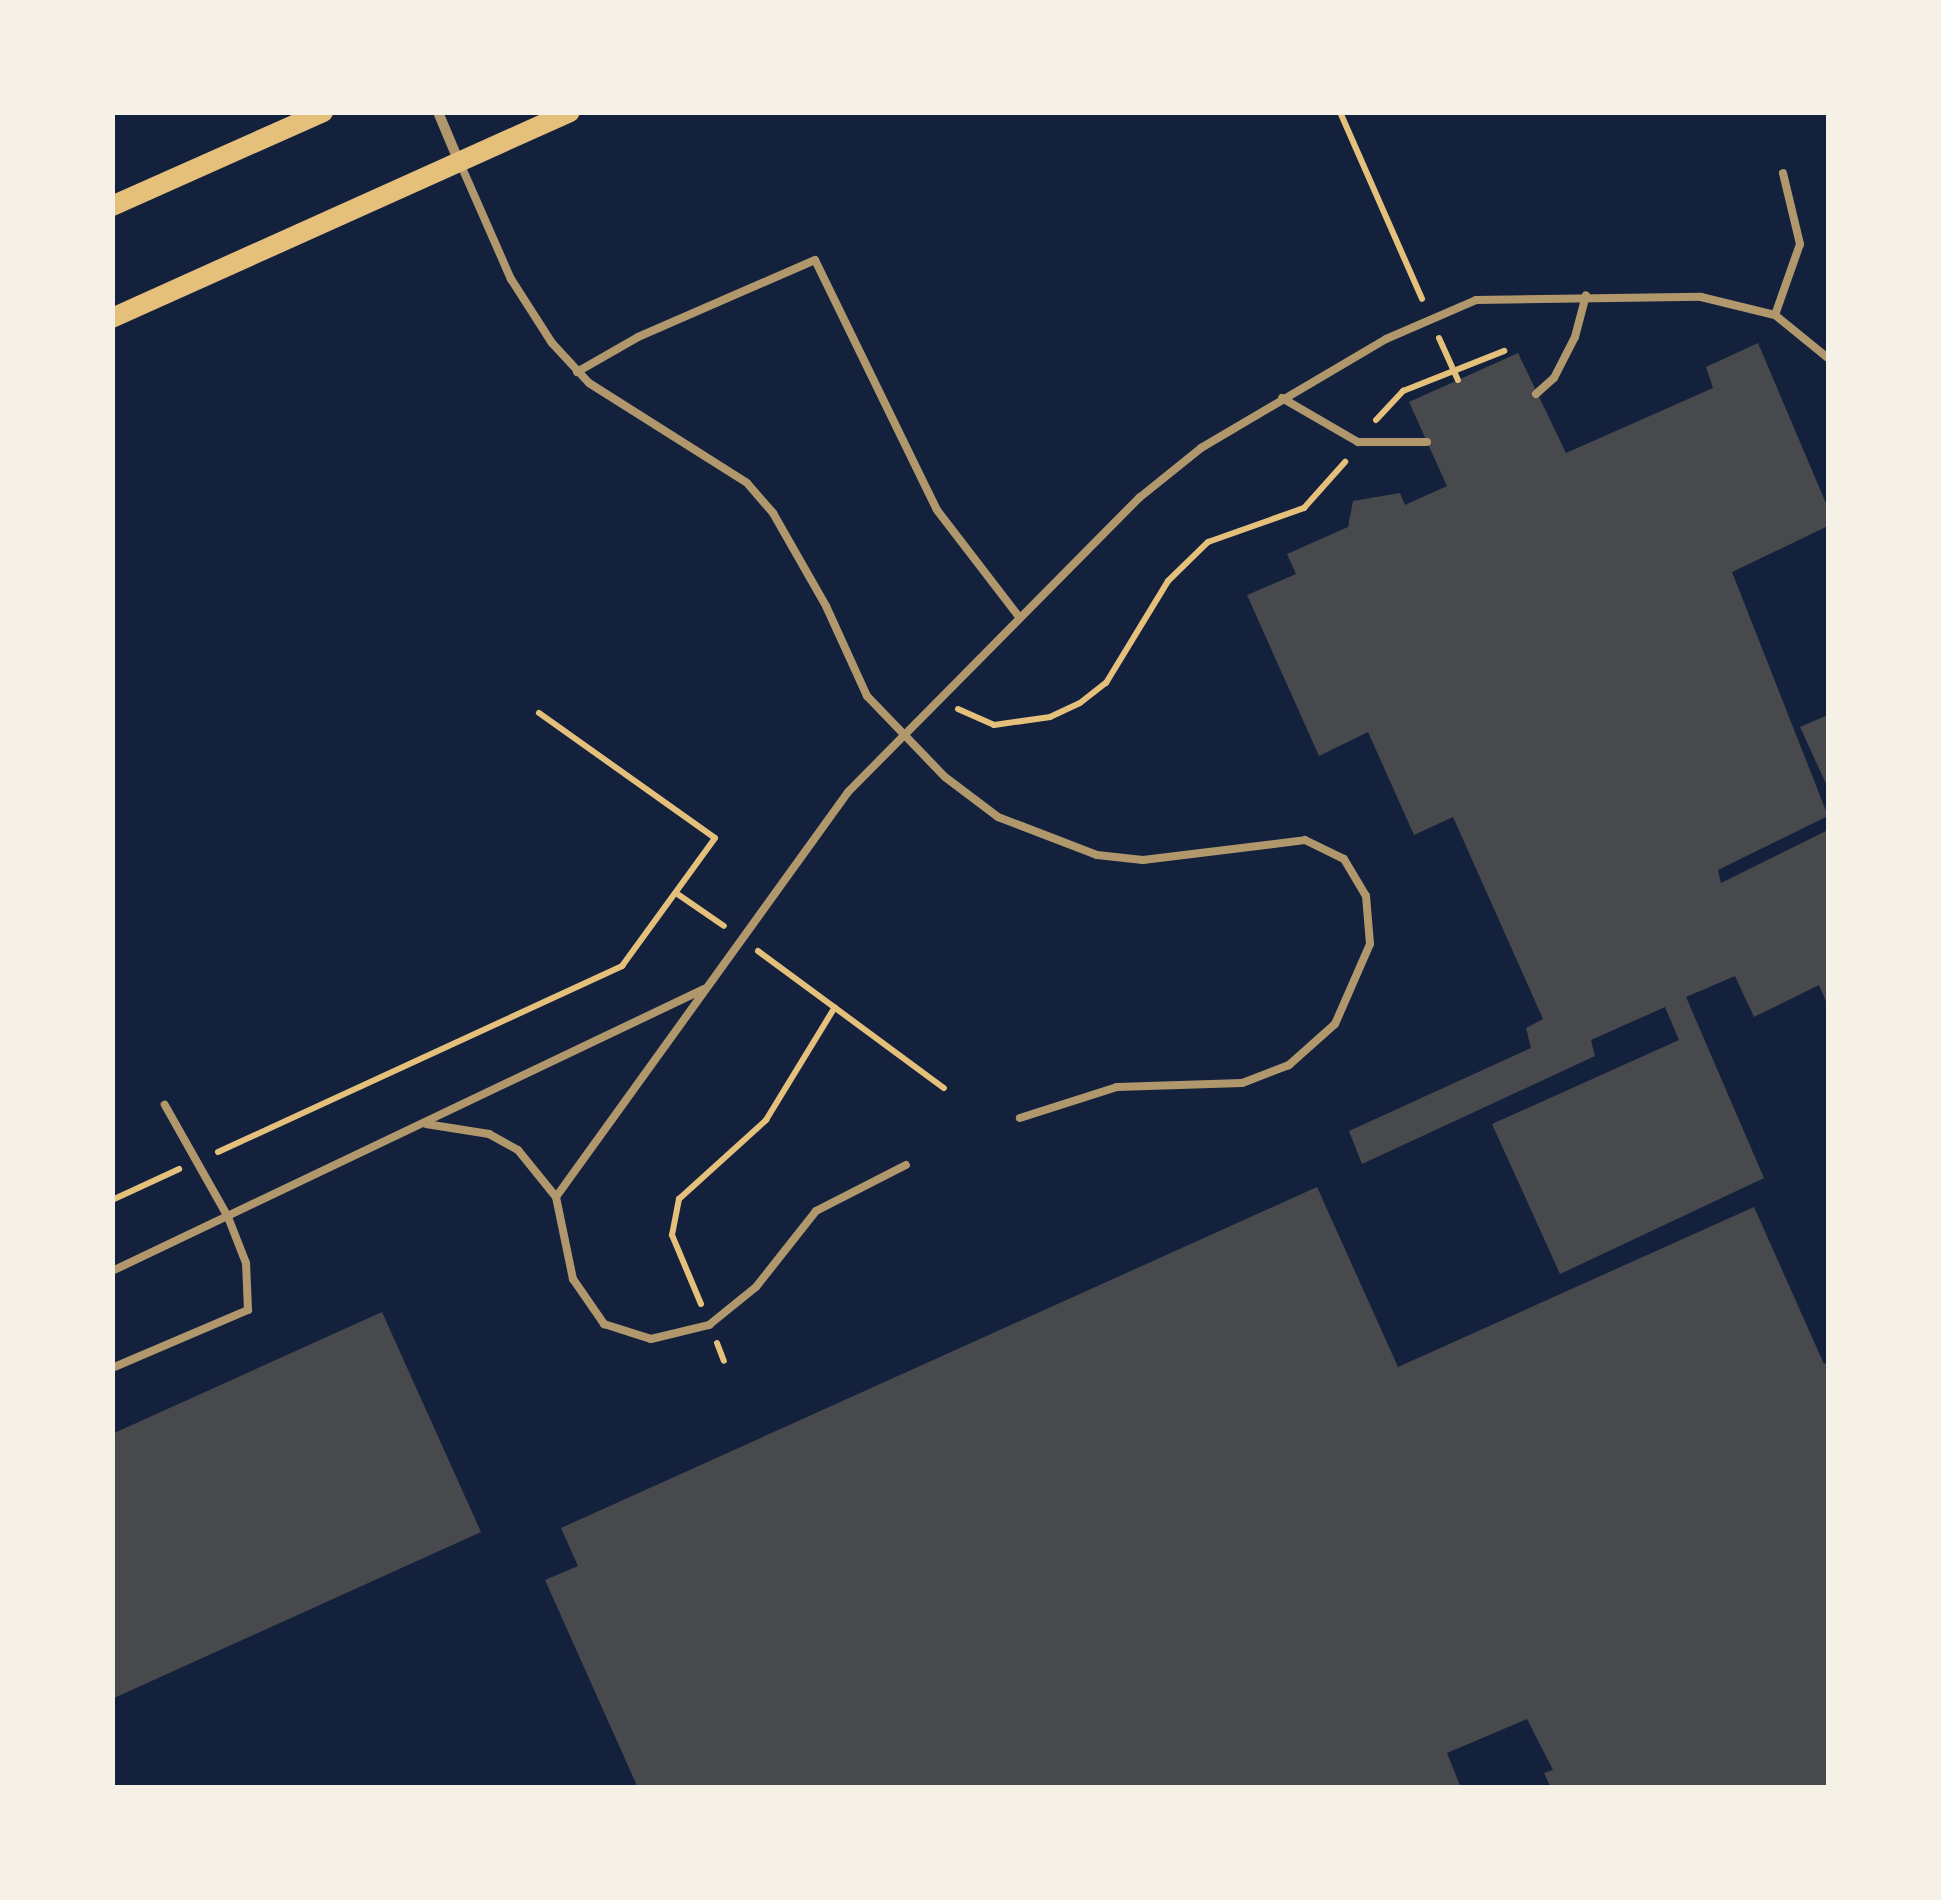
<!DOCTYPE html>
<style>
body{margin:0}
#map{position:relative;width:1941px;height:1900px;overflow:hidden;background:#14213d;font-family:Commissioner,sans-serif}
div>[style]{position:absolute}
.building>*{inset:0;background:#48494c}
.path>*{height:6px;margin:-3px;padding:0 3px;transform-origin:3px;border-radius:3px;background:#e5c07b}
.service>*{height:8px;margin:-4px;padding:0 4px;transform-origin:4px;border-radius:4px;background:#b1986c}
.minor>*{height:10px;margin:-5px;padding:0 5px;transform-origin:5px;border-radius:5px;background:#b1986c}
.secondary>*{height:20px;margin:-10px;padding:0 10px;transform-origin:10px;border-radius:10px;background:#e5c07b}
span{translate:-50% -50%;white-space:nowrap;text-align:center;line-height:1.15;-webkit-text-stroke:9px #f6f1e7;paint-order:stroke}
.frame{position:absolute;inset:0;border:115px solid #f6f1e7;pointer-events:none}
</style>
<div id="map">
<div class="building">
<i style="clip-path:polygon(1758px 343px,1828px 508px,1828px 526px,1732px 572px,1828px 816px,1718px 870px,1721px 883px,1828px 830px,1828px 1006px,1819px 985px,1754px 1017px,1735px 976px,1686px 997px,1764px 1178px,1560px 1274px,1492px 1124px,1679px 1040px,1665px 1007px,1591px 1040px,1595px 1056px,1362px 1164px,1349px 1131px,1531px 1048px,1526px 1028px,1543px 1019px,1453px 817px,1414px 835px,1368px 732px,1319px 756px,1247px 595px,1296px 574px,1287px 554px,1348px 527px,1353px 501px,1400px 493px,1405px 505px,1447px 486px,1409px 402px,1518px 353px,1566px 453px,1713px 388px,1706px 367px)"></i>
<i style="clip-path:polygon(1828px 715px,1828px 788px,1800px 727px)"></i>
<i style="clip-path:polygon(1317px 1187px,1398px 1367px,1754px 1207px,1824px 1364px,1828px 1362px,1828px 1788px,1551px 1788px,1544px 1773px,1553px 1770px,1527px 1719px,1447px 1753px,1461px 1788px,638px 1788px,545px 1580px,578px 1566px,561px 1528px)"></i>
<i style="clip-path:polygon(382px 1312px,481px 1532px,114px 1698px,112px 1434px)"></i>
</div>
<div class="path">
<i style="left:1340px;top:112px;width:204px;rotate:66.3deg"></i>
<i style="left:1439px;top:338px;width:46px;rotate:65.7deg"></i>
<i style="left:1376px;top:420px;width:40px;rotate:-47deg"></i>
<i style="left:1403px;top:391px;width:109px;rotate:-21.6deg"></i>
<i style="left:958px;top:709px;width:39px;rotate:24deg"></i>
<i style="left:994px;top:725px;width:57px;rotate:-8.1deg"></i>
<i style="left:1050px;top:717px;width:33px;rotate:-25deg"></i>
<i style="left:1080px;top:703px;width:33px;rotate:-38deg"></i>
<i style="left:1106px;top:683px;width:119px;rotate:-58.7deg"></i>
<i style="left:1168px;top:581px;width:56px;rotate:-44.3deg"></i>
<i style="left:1208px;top:542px;width:102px;rotate:-19.5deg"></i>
<i style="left:1304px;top:508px;width:62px;rotate:-48.3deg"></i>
<i style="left:676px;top:893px;width:58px;rotate:34.5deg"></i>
<i style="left:758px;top:951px;width:231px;rotate:36.4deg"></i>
<i style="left:218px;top:1152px;width:445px;rotate:-24.7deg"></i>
<i style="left:622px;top:966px;width:158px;rotate:-54deg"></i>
<i style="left:715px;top:838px;width:216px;rotate:-144.6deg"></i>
<i style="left:112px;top:1200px;width:74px;rotate:-24.8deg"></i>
<i style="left:701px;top:1304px;width:75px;rotate:-112.8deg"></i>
<i style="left:672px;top:1235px;width:37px;rotate:-79deg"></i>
<i style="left:679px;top:1199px;width:118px;rotate:-42.2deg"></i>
<i style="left:766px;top:1120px;width:132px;rotate:-58.6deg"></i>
<i style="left:717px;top:1343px;width:19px;rotate:69deg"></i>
</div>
<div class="service">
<i style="left:460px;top:163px;width:127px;rotate:66.3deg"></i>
<i style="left:511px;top:279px;width:76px;rotate:57.4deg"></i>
<i style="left:552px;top:343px;width:54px;rotate:47.2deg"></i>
<i style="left:589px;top:383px;width:187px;rotate:32.3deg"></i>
<i style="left:747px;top:483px;width:40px;rotate:49deg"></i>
<i style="left:773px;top:513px;width:107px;rotate:60.3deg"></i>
<i style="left:826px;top:606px;width:99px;rotate:65.5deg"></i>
<i style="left:867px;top:696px;width:112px;rotate:46.1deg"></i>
<i style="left:945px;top:777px;width:66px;rotate:37deg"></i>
<i style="left:998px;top:817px;width:106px;rotate:21deg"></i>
<i style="left:1097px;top:855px;width:46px;rotate:6.2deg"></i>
<i style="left:1143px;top:860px;width:163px;rotate:-7deg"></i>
<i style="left:1305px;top:840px;width:43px;rotate:26deg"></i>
<i style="left:1344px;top:859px;width:43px;rotate:59.3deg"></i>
<i style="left:1366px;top:896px;width:48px;rotate:85.2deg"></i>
<i style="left:1370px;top:944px;width:87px;rotate:113.6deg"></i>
<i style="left:1335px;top:1024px;width:62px;rotate:138.3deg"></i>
<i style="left:1289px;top:1065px;width:50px;rotate:159deg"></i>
<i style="left:1242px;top:1083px;width:125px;rotate:178.2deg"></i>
<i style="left:1117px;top:1087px;width:102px;rotate:162.3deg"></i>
<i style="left:1775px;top:315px;width:75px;rotate:-70.6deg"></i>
<i style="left:1800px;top:244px;width:73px;rotate:-103.5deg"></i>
<i style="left:577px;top:372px;width:70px;rotate:-29.8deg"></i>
<i style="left:638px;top:337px;width:193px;rotate:-23.5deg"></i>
<i style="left:815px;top:260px;width:278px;rotate:64deg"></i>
<i style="left:937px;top:510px;width:136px;rotate:52.5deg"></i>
<i style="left:1536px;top:394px;width:24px;rotate:-42deg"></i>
<i style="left:1554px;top:378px;width:46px;rotate:-62.9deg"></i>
<i style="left:1575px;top:337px;width:43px;rotate:-75.3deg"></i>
<i style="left:1282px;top:398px;width:88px;rotate:30.1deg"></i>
<i style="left:1358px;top:442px;width:69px"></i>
<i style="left:426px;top:1124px;width:64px;rotate:9deg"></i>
<i style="left:489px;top:1134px;width:33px;rotate:29deg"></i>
<i style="left:518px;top:1150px;width:60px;rotate:51deg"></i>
<i style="left:556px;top:1197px;width:84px;rotate:78.3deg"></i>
<i style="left:573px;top:1279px;width:55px;rotate:55.4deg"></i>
<i style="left:604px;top:1324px;width:49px;rotate:17.7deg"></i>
<i style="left:651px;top:1339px;width:60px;rotate:-13.6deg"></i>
<i style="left:709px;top:1325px;width:60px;rotate:-39deg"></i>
<i style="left:756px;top:1287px;width:97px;rotate:-51.7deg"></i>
<i style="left:816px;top:1211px;width:101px;rotate:-27.1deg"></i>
<i style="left:556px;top:1197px;width:499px;rotate:-54.2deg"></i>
<i style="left:848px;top:792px;width:414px;rotate:-45.3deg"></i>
<i style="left:1139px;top:498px;width:80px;rotate:-38.9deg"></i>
<i style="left:1201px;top:448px;width:215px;rotate:-30.5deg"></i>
<i style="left:1386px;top:339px;width:98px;rotate:-23.4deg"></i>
<i style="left:1476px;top:300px;width:225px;rotate:-0.8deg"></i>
<i style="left:1701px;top:297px;width:76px;rotate:13.7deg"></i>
<i style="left:1775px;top:315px;width:68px;rotate:39.1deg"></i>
<i style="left:112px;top:1271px;width:656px;rotate:-25.47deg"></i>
<i style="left:112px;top:1368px;width:148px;rotate:-23.1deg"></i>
<i style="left:248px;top:1310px;width:47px;rotate:-92.4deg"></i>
<i style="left:246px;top:1263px;width:49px;rotate:-111.4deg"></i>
<i style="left:228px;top:1217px;width:129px;rotate:-119.4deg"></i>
</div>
<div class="minor">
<i style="left:438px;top:112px;width:54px;rotate:67.2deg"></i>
</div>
<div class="secondary">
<i style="left:112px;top:206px;width:231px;rotate:-24deg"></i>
<i style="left:112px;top:318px;width:502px;rotate:-24.22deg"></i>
</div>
<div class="frame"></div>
</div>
